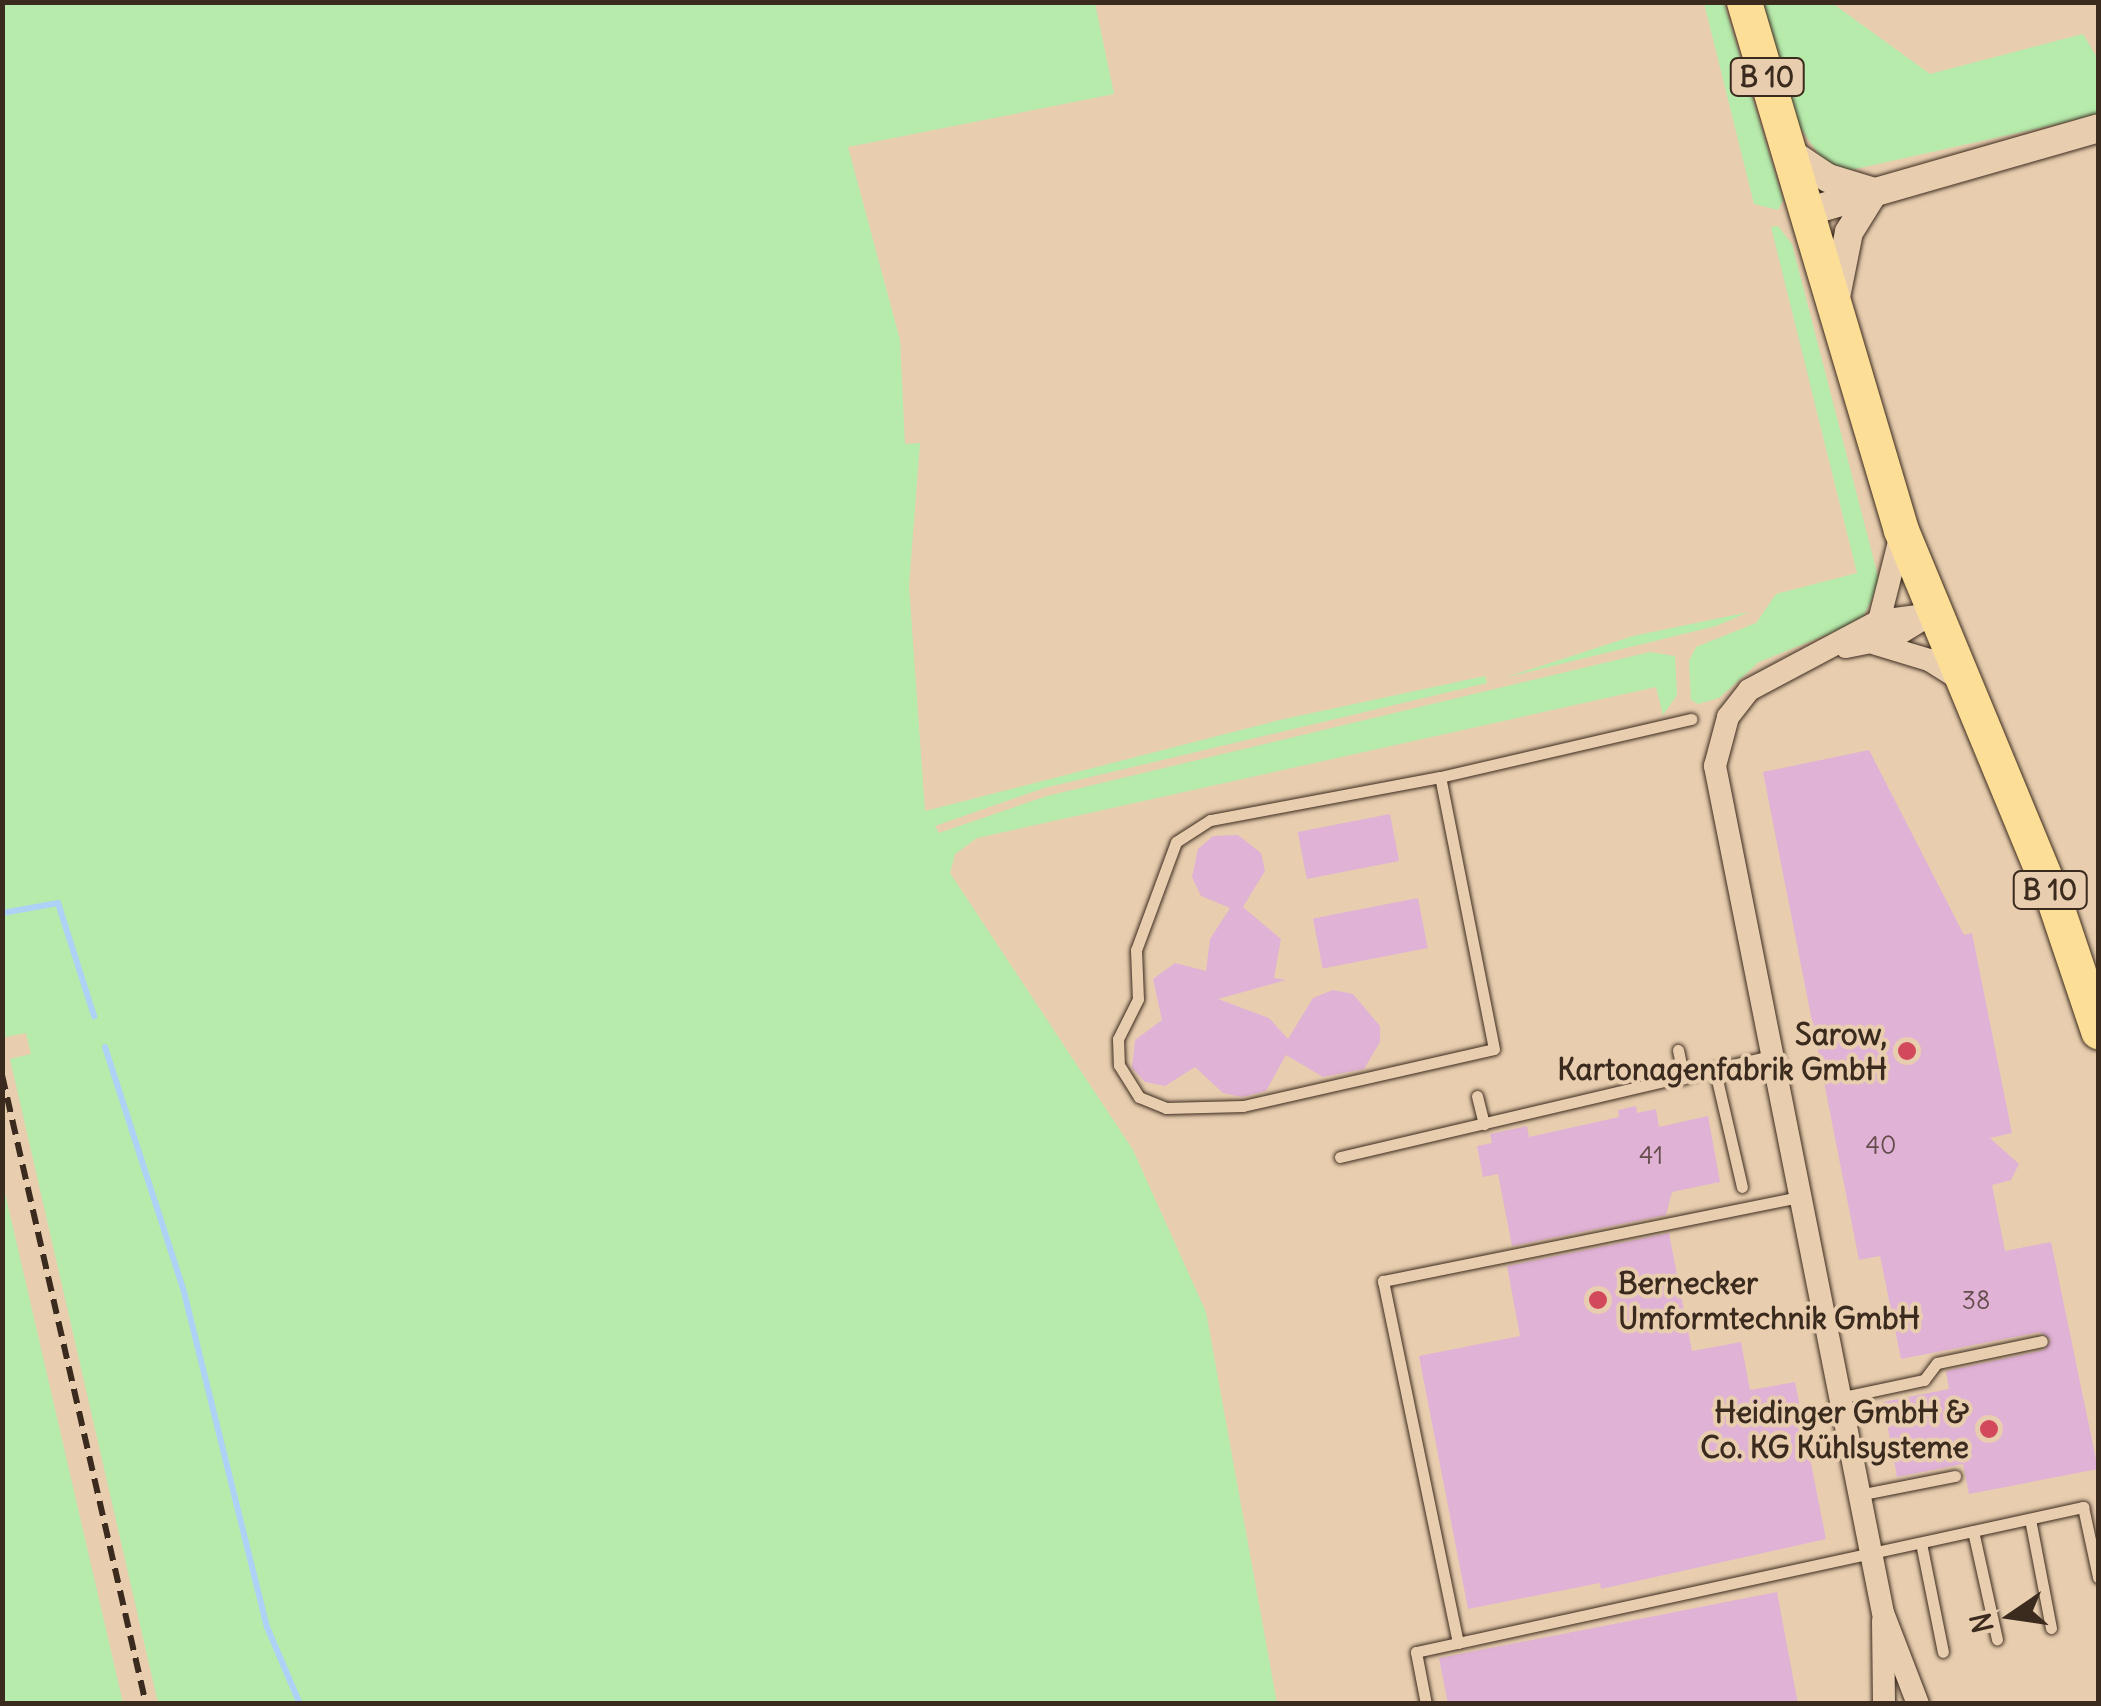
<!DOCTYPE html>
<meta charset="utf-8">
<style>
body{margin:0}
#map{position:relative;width:2101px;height:1706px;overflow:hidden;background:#e8ceaf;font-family:Delius,sans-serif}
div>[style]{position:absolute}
.green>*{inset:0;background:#b7ebac}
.stream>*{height:6px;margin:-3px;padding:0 3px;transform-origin:3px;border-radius:3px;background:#add2f6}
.building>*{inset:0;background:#e0b2d5;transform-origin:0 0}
.roads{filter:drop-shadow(0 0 2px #3b2a1e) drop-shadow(0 0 2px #3b2a1e)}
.service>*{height:11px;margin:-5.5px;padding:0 5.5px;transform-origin:5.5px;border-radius:5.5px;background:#e8ceaf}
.minor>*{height:22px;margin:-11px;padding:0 11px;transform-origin:11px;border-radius:11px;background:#e8ceaf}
.tertiary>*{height:28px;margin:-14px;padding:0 14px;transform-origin:14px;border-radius:14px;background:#e8ceaf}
.primary>*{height:35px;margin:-17.5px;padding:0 17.5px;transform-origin:17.5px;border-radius:17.5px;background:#fdde96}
.rail>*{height:6px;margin-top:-3px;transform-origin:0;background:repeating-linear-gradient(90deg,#3b2a1e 0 15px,transparent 0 23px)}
.dots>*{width:28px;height:28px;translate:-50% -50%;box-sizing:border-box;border:5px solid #e8ceaf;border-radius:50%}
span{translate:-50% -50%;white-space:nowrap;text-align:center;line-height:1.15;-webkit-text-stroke:8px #e8ceaf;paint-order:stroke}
.number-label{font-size:25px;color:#644c4c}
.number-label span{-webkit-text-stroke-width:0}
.shield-label span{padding:2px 8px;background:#e8ceaf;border:2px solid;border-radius:8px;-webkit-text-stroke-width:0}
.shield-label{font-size:28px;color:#3b2a1e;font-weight:700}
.poi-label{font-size:30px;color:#3b2a1e;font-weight:700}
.right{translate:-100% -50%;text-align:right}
.left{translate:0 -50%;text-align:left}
.frame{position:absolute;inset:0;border:5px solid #3b2a1e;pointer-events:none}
.north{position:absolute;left:1961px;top:1566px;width:100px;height:100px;-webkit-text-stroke:8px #e8ceaf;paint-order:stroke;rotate:257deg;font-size:28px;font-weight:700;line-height:40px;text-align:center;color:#3b2a1e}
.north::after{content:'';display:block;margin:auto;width:35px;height:45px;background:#3b2a1e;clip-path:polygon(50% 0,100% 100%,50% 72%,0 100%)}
</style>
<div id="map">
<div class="green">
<i style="clip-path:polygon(2px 3px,1095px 3px,1114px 94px,848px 147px,900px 340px,905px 444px,920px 443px,909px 586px,925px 811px,1284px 719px,1485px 676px,1487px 683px,1044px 788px,935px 826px,939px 833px,1047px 796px,1650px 652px,1675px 656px,1677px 695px,1663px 715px,1656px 687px,977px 838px,955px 854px,950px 873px,1133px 1150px,1206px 1312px,1277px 1703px,158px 1703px,10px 1059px,31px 1054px,26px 1033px,5px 1037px,3px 1027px)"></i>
<i style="clip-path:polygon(1704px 3px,1724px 3px,1783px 200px,1778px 210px,1754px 204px)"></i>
<i style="clip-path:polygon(1763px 3px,1832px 3px,1930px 74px,2083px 34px,2098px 59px,2098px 115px,1842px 172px,1825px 163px,1800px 128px)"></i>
<i style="clip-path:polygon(1778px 226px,1792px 244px,1880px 584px,1861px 621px,1759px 662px,1719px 698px,1698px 704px,1691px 700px,1689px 661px,1696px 647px,1756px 623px,1776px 594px,1857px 573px,1771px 227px)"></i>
<i style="clip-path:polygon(1749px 612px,1716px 626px,1504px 678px,1633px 636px)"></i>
<i style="clip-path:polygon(2px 1180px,24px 1275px,123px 1703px,3px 1703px)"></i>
</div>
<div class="stream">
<i style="left:2px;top:913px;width:57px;rotate:-10.1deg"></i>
<i style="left:58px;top:903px;width:119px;rotate:72.3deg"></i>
<i style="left:105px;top:1047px;width:257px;rotate:72.1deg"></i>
<i style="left:184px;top:1292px;width:345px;rotate:76.1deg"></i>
<i style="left:267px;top:1627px;width:84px;rotate:66.8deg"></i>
</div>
<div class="building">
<i style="clip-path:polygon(1869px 750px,1964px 935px,1972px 933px,2012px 1133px,1990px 1138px,2019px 1164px,2011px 1180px,1992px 1185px,2005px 1251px,2051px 1242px,2098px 1469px,1969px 1494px,1963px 1464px,1897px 1477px,1883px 1402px,1949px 1389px,1946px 1371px,2044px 1350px,2051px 1340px,2040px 1332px,1901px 1359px,1880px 1256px,1859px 1260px,1763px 772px)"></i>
<i style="left:1390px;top:814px;width:48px;height:94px;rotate:79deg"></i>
<i style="clip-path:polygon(1238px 835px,1261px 853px,1265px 871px,1243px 907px,1281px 939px,1274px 978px,1286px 980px,1218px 999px,1269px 1018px,1288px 1039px,1313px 998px,1333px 990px,1353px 994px,1380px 1026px,1380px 1042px,1364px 1069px,1323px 1077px,1286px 1055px,1266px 1091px,1242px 1097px,1223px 1093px,1195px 1067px,1165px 1086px,1145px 1082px,1132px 1068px,1135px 1040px,1162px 1020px,1153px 979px,1175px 963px,1206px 971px,1210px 939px,1230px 908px,1201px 896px,1192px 877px,1198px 849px,1213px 836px)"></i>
<i style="left:1418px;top:898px;width:51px;height:107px;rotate:79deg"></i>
<i style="clip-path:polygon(1636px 1106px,1637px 1113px,1656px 1109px,1659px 1127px,1708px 1116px,1720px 1182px,1672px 1192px,1666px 1215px,1512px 1246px,1498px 1174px,1483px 1177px,1477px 1146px,1492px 1143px,1490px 1134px,1527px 1126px,1529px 1137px,1619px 1117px,1618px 1110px)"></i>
<i style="clip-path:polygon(1669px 1233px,1692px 1351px,1741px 1342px,1750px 1390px,1795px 1382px,1826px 1539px,1601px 1589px,1600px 1583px,1468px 1609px,1419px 1356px,1520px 1336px,1507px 1266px)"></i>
<i style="clip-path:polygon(1777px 1592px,1798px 1704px,1448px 1704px,1439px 1658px)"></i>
</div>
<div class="roads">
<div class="service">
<i style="left:1440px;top:777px;width:234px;rotate:169.4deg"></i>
<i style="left:1210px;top:820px;width:40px;rotate:147.1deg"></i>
<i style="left:1176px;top:842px;width:115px;rotate:110.3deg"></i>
<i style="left:1136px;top:950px;width:49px;rotate:87.7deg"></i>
<i style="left:1138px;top:999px;width:45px;rotate:116.6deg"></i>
<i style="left:1118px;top:1039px;width:26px;rotate:88deg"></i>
<i style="left:1119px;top:1065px;width:38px;rotate:58deg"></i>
<i style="left:1139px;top:1097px;width:29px;rotate:22deg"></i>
<i style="left:1166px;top:1108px;width:77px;rotate:-1.5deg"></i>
<i style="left:1243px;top:1106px;width:257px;rotate:-12.8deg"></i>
<i style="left:1494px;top:1049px;width:277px;rotate:-101.2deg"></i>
<i style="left:1440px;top:777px;width:258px;rotate:-13deg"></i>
<i style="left:1678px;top:1050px;width:29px;rotate:78deg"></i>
<i style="left:1715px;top:1071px;width:119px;rotate:76.9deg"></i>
<i style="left:1477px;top:1096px;width:29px;rotate:76deg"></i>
<i style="left:1340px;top:1157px;width:444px;rotate:-13.2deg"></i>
<i style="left:1839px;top:1398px;width:87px;rotate:-12deg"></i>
<i style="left:1924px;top:1380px;width:21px;rotate:-53deg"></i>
<i style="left:1937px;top:1363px;width:107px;rotate:-11.8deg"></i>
<i style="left:1858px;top:1495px;width:99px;rotate:-11.1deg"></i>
<i style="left:2030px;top:1519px;width:111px;rotate:79.1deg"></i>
<i style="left:1973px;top:1531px;width:111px;rotate:77.5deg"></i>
<i style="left:1921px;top:1543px;width:111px;rotate:78.6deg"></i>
<i style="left:1458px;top:1643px;width:370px;rotate:-101.7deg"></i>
<i style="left:1383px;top:1281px;width:426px;rotate:-11.4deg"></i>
<i style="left:1426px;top:1704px;width:53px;rotate:-100.9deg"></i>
<i style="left:1416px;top:1652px;width:683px;rotate:-12.26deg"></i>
<i style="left:2083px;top:1507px;width:72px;rotate:77.9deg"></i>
</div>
<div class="minor">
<i style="left:1879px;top:621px;width:86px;rotate:-75.8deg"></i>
<i style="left:1876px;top:644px;width:55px;rotate:16.8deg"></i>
<i style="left:1929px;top:660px;width:36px;rotate:32deg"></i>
<i style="left:1846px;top:647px;width:47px;rotate:-11.1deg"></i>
<i style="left:1892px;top:638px;width:42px;rotate:-31.4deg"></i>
<i style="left:1883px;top:1621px;width:83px;rotate:89.3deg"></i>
<i style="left:1918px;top:1704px;width:97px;rotate:-111deg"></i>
<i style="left:1883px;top:1613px;width:864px;rotate:-101.22deg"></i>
<i style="left:1715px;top:766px;width:51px;rotate:-75.1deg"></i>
<i style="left:1728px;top:717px;width:34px;rotate:-52deg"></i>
<i style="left:1749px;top:690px;width:147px;rotate:-28deg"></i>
<i style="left:1879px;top:621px;width:53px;rotate:-7.5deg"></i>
</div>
<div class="tertiary">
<i style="left:1789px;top:152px;width:47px;rotate:33.7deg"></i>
<i style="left:1828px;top:178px;width:48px;rotate:16.9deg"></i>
<i style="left:1806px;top:212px;width:304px;rotate:-16deg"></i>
<i style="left:1835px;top:302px;width:71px;rotate:-78.7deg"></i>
<i style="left:1849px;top:232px;width:47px;rotate:-58deg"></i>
</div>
<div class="primary">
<i style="left:1744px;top:2px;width:551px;rotate:73.44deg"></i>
<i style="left:1901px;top:530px;width:394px;rotate:67.5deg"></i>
<i style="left:2052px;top:894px;width:145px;rotate:71.4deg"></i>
</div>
</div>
<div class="rail">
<i style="left:2px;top:1075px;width:645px;rotate:77.11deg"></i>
</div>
<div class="dots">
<i style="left:1907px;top:1051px;background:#d1495b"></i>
<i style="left:1598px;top:1300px;background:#d1495b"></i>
<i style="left:1989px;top:1429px;background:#d1495b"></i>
</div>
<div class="number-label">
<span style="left:1881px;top:1145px">40</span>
<span style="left:1651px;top:1155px">41</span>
<span style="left:1976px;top:1300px">38</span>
</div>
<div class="shield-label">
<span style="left:1767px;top:77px">B 10</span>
<span style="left:2050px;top:890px">B 10</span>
</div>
<div class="poi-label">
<span class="right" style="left:1887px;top:1051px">Sarow,<br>Kartonagenfabrik GmbH</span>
<span class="left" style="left:1618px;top:1300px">Bernecker<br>Umformtechnik GmbH</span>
<span class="right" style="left:1969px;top:1429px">Heidinger GmbH &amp;<br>Co. KG Kühlsysteme</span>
</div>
<div class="frame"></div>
<div class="north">N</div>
</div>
